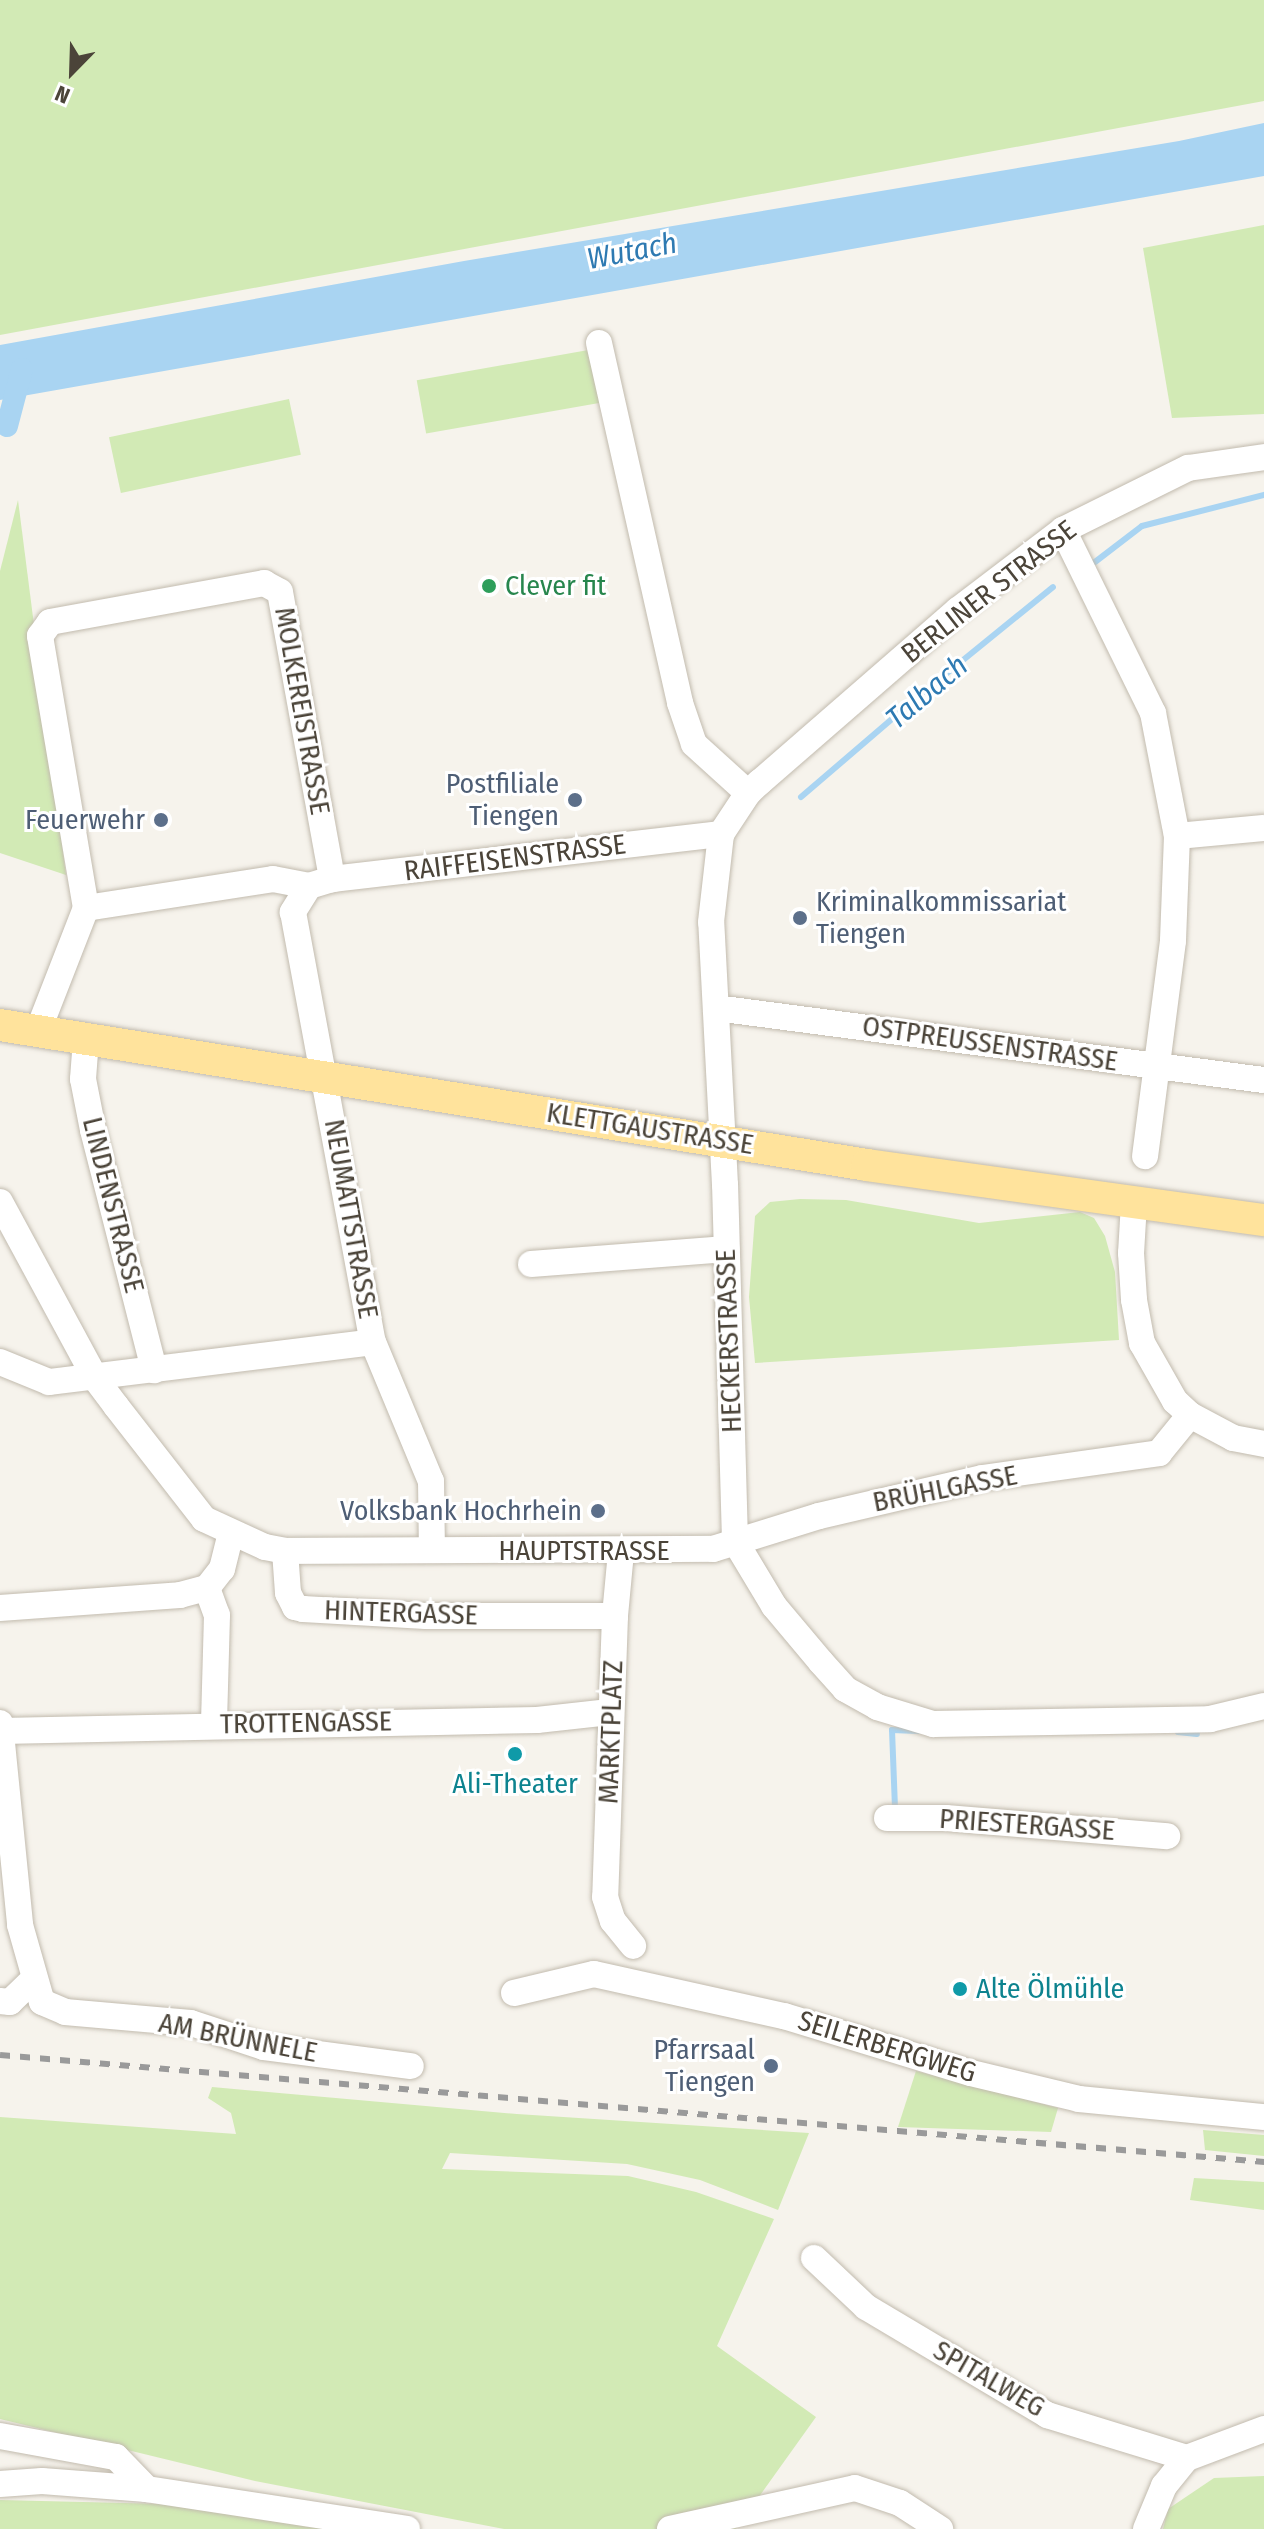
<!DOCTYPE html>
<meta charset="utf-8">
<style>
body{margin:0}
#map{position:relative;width:1264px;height:2529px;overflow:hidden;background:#f6f3ec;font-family:"Fira Sans Condensed",sans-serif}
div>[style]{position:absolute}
.green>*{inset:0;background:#d2eab5;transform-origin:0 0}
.water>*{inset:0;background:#a9d4f2}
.stream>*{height:6px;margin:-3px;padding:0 3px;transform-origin:3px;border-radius:3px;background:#a9d4f2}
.canal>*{height:22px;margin:-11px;padding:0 11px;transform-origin:11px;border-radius:11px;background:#a9d4f2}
.roads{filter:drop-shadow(0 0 2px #c2bbae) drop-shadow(0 0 2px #c2bbae)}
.minor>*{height:26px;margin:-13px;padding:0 13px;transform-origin:13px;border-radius:13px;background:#fff}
.major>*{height:32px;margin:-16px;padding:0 16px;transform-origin:16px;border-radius:16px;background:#ffe39c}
.rail>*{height:6px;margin-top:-3px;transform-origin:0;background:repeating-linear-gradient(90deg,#9a9a9a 0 10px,transparent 0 20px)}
.dots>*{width:22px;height:22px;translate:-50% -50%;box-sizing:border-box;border:4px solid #fff;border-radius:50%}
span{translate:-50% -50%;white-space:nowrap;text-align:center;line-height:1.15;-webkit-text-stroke:6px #fff;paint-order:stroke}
.leisure-label{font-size:28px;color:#27864d}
.left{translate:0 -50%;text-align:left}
.street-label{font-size:28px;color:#4b4439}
.service-label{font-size:28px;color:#4e5e75}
.right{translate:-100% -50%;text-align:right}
.culture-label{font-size:28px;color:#0d838f}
.water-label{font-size:30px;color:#2e7ab2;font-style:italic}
.north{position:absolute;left:32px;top:32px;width:80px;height:80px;-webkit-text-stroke:6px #fff;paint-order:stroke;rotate:203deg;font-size:22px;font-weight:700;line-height:32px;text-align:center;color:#4b4439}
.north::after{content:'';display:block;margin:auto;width:28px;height:36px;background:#4b4439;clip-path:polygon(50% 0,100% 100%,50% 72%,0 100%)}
</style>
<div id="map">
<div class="green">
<i style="clip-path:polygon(0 0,1264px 0,1264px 101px,0 335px)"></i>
<i style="clip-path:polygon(1264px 225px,1264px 414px,1172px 418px,1143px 248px)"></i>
<i style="left:594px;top:349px;width:54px;height:180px;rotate:80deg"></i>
<i style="left:289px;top:399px;width:57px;height:184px;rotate:78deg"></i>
<i style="clip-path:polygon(18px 500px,66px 875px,0 853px,0 571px)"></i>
<i style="clip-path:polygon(800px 1199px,846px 1200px,979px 1223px,1080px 1212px,1094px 1218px,1105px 1236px,1115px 1272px,1119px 1340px,755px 1363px,749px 1297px,755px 1216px,770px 1202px)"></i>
<i style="clip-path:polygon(916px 2071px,1058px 2108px,1051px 2132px,898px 2127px)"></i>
<i style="clip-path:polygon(212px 2087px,517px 2114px,809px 2133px,778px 2210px,700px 2180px,627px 2164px,450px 2153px,442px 2169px,628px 2176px,696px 2192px,774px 2219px,717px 2346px,816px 2417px,736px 2529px,504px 2529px,255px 2481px,0 2419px,0 2117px,236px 2134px,231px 2113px,208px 2098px)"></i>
<i style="clip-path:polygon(1203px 2130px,1264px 2135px,1264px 2156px,1205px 2150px)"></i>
<i style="clip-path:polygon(1194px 2178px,1264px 2182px,1264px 2210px,1190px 2200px)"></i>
<i style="clip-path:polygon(1264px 2476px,1264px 2529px,1163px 2529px,1168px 2509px,1214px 2478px)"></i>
<i style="clip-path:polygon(0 2500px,166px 2504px,337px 2529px,0 2529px)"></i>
</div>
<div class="water">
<i style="clip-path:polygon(1264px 123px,1264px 176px,0 400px,0 345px,464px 261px,1179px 141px)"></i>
</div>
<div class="stream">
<i style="left:1095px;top:562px;width:59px;rotate:-37.5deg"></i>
<i style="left:1142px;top:526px;width:126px;rotate:-14.3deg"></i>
<i style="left:801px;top:797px;width:149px;rotate:-40.6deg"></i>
<i style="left:914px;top:700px;width:179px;rotate:-39.1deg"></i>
<i style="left:1178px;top:1732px;width:19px;rotate:6deg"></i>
<i style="left:895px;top:1808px;width:78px;rotate:-92.2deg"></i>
<i style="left:892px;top:1730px;width:27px;rotate:2deg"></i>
</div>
<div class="canal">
<i style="left:7px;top:426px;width:59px;rotate:-75.3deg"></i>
</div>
<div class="roads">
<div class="minor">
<i style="left:599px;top:343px;width:369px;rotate:77.3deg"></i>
<i style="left:680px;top:703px;width:43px;rotate:71.1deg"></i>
<i style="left:694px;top:744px;width:73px;rotate:42.2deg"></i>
<i style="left:1063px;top:530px;width:204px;rotate:63.8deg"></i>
<i style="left:1153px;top:713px;width:125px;rotate:79deg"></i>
<i style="left:1177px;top:836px;width:105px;rotate:92.2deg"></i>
<i style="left:1173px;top:941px;width:217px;rotate:97.4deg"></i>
<i style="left:1177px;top:836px;width:87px;rotate:-5.3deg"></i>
<i style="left:309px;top:886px;width:31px;rotate:122deg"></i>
<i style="left:293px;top:912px;width:437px;rotate:79.5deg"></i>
<i style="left:373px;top:1342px;width:151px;rotate:67.4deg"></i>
<i style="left:431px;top:1481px;width:68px;rotate:89.2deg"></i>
<i style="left:86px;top:908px;width:189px;rotate:-8.8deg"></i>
<i style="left:273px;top:879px;width:37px;rotate:11deg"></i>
<i style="left:309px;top:886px;width:24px;rotate:-17deg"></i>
<i style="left:332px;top:879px;width:392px;rotate:-6.6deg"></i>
<i style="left:716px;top:1008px;width:553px;rotate:7.49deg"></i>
<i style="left:38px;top:1031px;width:132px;rotate:-68.7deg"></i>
<i style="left:86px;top:908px;width:276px;rotate:-99.6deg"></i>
<i style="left:40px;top:636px;width:17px;rotate:-54deg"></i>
<i style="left:50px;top:622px;width:218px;rotate:-10.3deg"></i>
<i style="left:264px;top:583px;width:18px;rotate:29deg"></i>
<i style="left:280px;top:592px;width:292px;rotate:79.7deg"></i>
<i style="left:86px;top:1039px;width:40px;rotate:94.3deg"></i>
<i style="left:83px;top:1079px;width:52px;rotate:78.9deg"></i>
<i style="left:93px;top:1130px;width:248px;rotate:75.7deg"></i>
<i style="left:0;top:1202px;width:200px;rotate:61.6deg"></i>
<i style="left:95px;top:1378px;width:35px;rotate:53deg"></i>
<i style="left:116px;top:1406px;width:143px;rotate:52.1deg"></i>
<i style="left:204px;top:1519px;width:67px;rotate:24.7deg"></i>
<i style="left:265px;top:1547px;width:20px;rotate:11deg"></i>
<i style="left:285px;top:1551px;width:428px;rotate:-0.3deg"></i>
<i style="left:713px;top:1549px;width:111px;rotate:-17.3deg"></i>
<i style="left:819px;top:1516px;width:167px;rotate:-13.1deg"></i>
<i style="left:982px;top:1478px;width:179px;rotate:-8deg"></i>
<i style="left:1159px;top:1453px;width:49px;rotate:-50.8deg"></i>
<i style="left:1134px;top:1203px;width:50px;rotate:93.4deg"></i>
<i style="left:1131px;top:1253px;width:47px;rotate:86.3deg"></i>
<i style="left:1134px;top:1300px;width:44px;rotate:79.5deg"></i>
<i style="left:1142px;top:1343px;width:67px;rotate:60.4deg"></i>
<i style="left:1175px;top:1401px;width:21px;rotate:43deg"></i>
<i style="left:1190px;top:1415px;width:49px;rotate:28.1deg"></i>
<i style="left:1233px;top:1438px;width:32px;rotate:11deg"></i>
<i style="left:531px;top:1264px;width:196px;rotate:-4.4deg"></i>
<i style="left:0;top:1362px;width:53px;rotate:22.2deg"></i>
<i style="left:49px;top:1382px;width:326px;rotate:-7deg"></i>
<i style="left:735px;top:1541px;width:356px;rotate:-91.6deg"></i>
<i style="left:725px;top:1185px;width:263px;rotate:-93deg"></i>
<i style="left:711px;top:922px;width:89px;rotate:-83.5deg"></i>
<i style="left:721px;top:834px;width:49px;rotate:-56.6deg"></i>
<i style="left:748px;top:793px;width:16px;rotate:-43deg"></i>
<i style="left:760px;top:782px;width:262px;rotate:-41deg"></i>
<i style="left:958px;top:610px;width:132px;rotate:-37.3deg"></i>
<i style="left:1063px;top:530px;width:140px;rotate:-26.4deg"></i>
<i style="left:1188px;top:468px;width:77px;rotate:-8.2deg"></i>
<i style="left:735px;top:1541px;width:76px;rotate:59deg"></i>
<i style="left:774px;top:1606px;width:73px;rotate:50deg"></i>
<i style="left:821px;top:1662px;width:36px;rotate:48deg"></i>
<i style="left:845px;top:1689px;width:37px;rotate:29deg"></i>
<i style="left:877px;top:1707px;width:59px;rotate:16.9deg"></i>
<i style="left:933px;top:1724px;width:277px;rotate:-1deg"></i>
<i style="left:1210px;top:1719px;width:56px;rotate:-13.5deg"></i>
<i style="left:285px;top:1551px;width:42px;rotate:85.9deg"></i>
<i style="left:288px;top:1593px;width:16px;rotate:63deg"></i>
<i style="left:295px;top:1607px;width:8px;rotate:14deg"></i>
<i style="left:303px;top:1609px;width:123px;rotate:3.3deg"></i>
<i style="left:426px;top:1616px;width:189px"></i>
<i style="left:621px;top:1552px;width:64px;rotate:95.4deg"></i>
<i style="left:615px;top:1616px;width:281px;rotate:92deg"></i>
<i style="left:605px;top:1897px;width:25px;rotate:72deg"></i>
<i style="left:613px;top:1921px;width:32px;rotate:51deg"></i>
<i style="left:207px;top:1588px;width:29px;rotate:70deg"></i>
<i style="left:217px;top:1615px;width:110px;rotate:91.6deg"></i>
<i style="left:0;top:1608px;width:180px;rotate:-4.1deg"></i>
<i style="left:180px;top:1595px;width:28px;rotate:-15deg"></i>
<i style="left:207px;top:1588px;width:24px;rotate:-52deg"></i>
<i style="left:222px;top:1569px;width:36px;rotate:-76deg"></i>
<i style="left:0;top:1723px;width:203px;rotate:84.3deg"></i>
<i style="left:20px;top:1925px;width:80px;rotate:74.1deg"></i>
<i style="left:42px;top:2002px;width:25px;rotate:23deg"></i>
<i style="left:65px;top:2012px;width:126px;rotate:5deg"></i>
<i style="left:191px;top:2023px;width:77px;rotate:18.2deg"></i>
<i style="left:264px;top:2047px;width:148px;rotate:7.4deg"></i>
<i style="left:1px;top:1731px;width:536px;rotate:-1.18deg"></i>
<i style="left:537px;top:1720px;width:73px;rotate:-6.3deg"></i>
<i style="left:887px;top:1818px;width:59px"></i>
<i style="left:946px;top:1818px;width:222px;rotate:4.7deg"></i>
<i style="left:514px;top:1993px;width:82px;rotate:-13.4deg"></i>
<i style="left:594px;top:1974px;width:195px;rotate:12.5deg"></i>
<i style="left:784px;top:2016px;width:195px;rotate:17deg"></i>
<i style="left:971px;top:2073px;width:111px;rotate:13.5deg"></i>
<i style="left:1079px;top:2099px;width:186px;rotate:5.6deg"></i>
<i style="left:0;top:2001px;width:10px;rotate:6deg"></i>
<i style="left:10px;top:2002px;width:32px;rotate:-44deg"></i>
<i style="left:814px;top:2258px;width:71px;rotate:43.3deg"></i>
<i style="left:866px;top:2307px;width:211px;rotate:30.8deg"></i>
<i style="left:1047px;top:2415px;width:146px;rotate:17.1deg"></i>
<i style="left:0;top:2436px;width:118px;rotate:10.3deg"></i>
<i style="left:116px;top:2457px;width:45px;rotate:45.9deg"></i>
<i style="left:0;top:2484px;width:42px;rotate:-4.1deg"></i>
<i style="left:42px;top:2481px;width:105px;rotate:4.4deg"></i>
<i style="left:147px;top:2489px;width:263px;rotate:8.7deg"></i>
<i style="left:670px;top:2529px;width:189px;rotate:-12.5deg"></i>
<i style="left:855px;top:2488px;width:47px;rotate:18.4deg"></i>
<i style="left:900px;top:2503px;width:48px;rotate:33deg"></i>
<i style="left:1146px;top:2529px;width:47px;rotate:-67.3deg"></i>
<i style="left:1164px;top:2486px;width:36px;rotate:-51deg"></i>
<i style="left:1187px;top:2458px;width:82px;rotate:-20.6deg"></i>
</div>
<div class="major">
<i style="left:0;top:1025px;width:878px;rotate:9.17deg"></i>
<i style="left:867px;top:1165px;width:401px;rotate:7.9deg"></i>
</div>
</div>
<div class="rail">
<i style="left:0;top:2055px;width:1269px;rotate:4.84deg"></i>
</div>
<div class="dots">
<i style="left:489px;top:586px;background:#2e9e5b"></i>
<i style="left:575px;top:800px;background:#5c6f8a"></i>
<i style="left:161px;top:820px;background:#5c6f8a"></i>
<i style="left:800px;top:918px;background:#5c6f8a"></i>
<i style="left:598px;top:1511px;background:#5c6f8a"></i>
<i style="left:515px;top:1754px;background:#0f9aa8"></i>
<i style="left:960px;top:1989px;background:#0f9aa8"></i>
<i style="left:771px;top:2066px;background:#5c6f8a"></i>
</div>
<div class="leisure-label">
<span class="left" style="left:505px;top:586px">Clever fit</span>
</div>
<div class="street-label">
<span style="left:989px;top:592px;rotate:-38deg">BERLINER STRASSE</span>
<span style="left:302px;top:711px;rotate:80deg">MOLKEREISTRASSE</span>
<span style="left:515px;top:858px;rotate:-7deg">RAIFFEISENSTRASSE</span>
<span style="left:990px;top:1044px;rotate:8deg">OSTPREUSSENSTRASSE</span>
<span style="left:650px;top:1129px;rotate:9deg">KLETTGAUSTRASSE</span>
<span style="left:113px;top:1205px;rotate:76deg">LINDENSTRASSE</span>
<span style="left:351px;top:1219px;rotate:80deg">NEUMATTSTRASSE</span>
<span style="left:729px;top:1341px;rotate:-92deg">HECKERSTRASSE</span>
<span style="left:945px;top:1489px;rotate:-11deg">BRÜHLGASSE</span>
<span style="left:584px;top:1551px">HAUPTSTRASSE</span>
<span style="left:401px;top:1613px;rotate:2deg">HINTERGASSE</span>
<span style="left:306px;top:1723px;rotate:-1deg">TROTTENGASSE</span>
<span style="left:611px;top:1732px;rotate:-88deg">MARKTPLATZ</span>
<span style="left:1027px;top:1825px;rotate:4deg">PRIESTERGASSE</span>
<span style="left:238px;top:2038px;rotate:11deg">AM BRÜNNELE</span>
<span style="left:887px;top:2047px;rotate:17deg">SEILERBERGWEG</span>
<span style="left:989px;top:2379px;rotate:30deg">SPITALWEG</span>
</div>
<div class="service-label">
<span class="right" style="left:559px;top:800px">Postfiliale<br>Tiengen</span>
<span class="right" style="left:145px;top:820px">Feuerwehr</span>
<span class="left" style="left:816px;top:918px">Kriminalkommissariat<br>Tiengen</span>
<span class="right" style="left:582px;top:1511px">Volksbank Hochrhein</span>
<span class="right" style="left:755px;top:2066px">Pfarrsaal<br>Tiengen</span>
</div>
<div class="culture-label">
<span style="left:515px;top:1784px">Ali-Theater</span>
<span class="left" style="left:976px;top:1989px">Alte Ölmühle</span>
</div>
<div class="water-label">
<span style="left:632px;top:251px;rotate:-11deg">Wutach</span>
<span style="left:927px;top:692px;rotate:-40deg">Talbach</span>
</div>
<div class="north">N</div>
</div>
